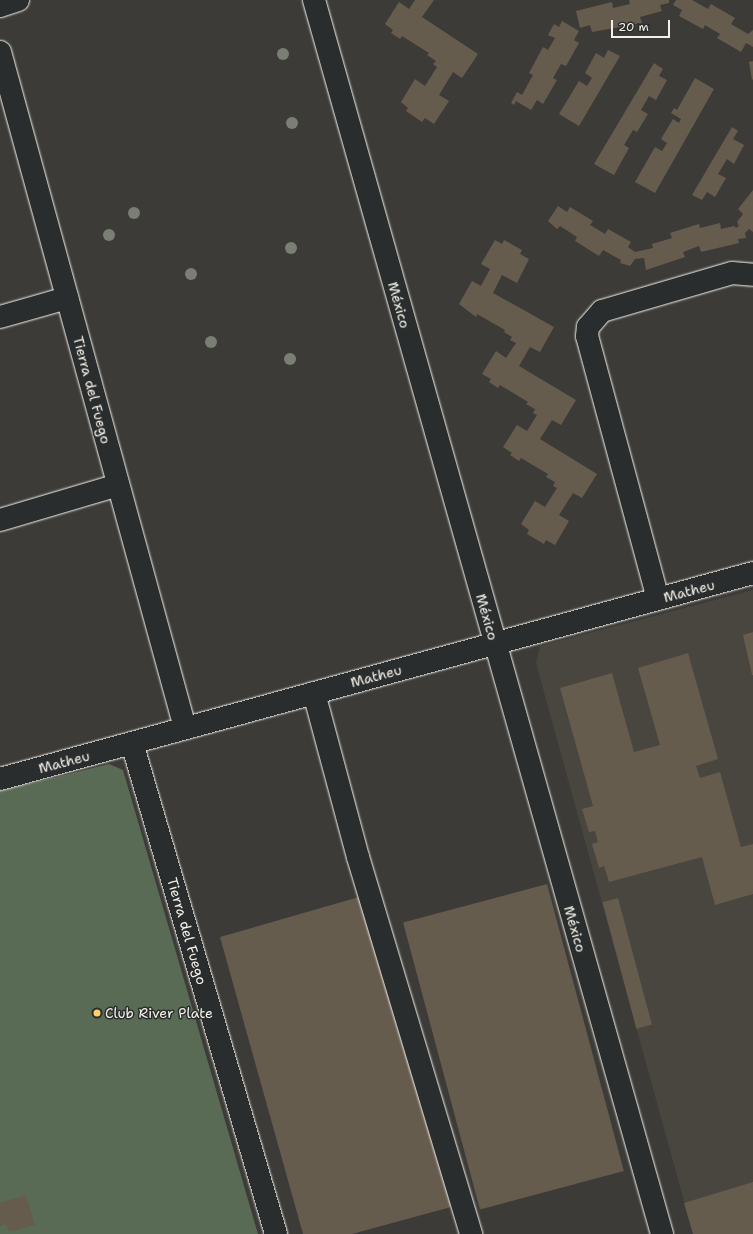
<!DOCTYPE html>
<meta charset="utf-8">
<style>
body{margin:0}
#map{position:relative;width:753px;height:1234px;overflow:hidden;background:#3c3b38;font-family:"Shantell Sans",sans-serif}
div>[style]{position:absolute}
.built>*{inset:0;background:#49453f}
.green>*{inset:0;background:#596b54}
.building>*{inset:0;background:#665c4e;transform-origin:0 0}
.roads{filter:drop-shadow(0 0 1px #f4f1e8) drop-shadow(0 0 1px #f4f1e8)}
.minor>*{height:22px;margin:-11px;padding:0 11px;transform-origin:11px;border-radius:11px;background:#2a2d2e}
.trees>*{width:12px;height:12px;margin:-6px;border-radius:50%;background:#7b7e74}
.dots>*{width:11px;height:11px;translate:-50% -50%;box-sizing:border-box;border:2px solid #2a2d2e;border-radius:50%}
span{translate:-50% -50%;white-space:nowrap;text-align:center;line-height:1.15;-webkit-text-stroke:3px #2a2d2e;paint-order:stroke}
.street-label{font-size:14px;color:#f4f1e8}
.poi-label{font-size:14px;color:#f4f1e8}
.left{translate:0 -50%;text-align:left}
.scale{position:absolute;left:611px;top:20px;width:59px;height:18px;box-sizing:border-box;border:2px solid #f4f1e8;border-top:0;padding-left:5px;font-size:12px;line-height:14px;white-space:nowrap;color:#f4f1e8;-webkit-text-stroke:3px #2a2d2e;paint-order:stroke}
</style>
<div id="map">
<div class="built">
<i style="clip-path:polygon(753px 590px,753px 1234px,693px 1234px,536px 663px,540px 646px)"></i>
</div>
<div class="green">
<i style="clip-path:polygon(109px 764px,123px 770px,258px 1234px,0 1234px,0 791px)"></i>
</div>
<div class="building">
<i style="clip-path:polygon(415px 0,434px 0,422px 17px,478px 54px,462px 78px,453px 72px,439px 95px,449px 101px,434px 124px,425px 118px,422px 122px,406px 111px,408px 108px,401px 102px,415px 79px,425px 86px,437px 67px,433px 64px,436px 61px,427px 55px,429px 53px,402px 36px,400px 39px,391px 33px,393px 30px,385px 24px,399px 2px,409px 9px)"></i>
<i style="clip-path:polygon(629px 0,669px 0,669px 3px,660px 5px,662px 11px,640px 17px,642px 23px,592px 32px,590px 25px,580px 28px,576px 11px,612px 2px,613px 8px,630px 4px)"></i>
<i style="clip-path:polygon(676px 0,692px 0,708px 9px,711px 4px,735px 18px,731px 24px,748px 34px,753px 30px,753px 47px,746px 43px,741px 52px,717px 38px,720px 34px,705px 25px,703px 29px,679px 16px,682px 10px,673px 5px)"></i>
<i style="clip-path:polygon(562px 21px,579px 31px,574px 40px,579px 43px,566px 66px,561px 64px,553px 78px,557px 80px,543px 104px,537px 100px,531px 110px,516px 101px,514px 105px,511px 103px,517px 92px,522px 95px,533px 75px,529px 73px,543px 47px,548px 50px,555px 38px,548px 35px,554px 24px,559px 27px)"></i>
<i style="clip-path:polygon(608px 50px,620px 56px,579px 126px,559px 114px,579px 81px,587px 86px,592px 78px,585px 73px,596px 53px,604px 58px)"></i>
<i style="clip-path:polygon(753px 61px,753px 79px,752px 80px,749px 62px)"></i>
<i style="clip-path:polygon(654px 63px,663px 69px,659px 76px,667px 80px,656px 100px,649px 96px,641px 110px,648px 114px,637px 132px,633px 130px,624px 145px,629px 148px,614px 175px,594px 164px)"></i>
<i style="clip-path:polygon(695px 78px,714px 89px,655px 193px,635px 182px,655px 147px,662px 151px,667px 143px,661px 139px,673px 119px,679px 123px,681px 119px,671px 113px,674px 108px,677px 110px)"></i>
<i style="clip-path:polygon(732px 127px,738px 131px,733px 139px,744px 145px,734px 164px,727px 159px,718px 174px,726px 178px,715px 197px,707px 192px,702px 200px,692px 195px)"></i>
<i style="clip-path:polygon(753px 190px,753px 232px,749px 229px,745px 233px,746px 238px,738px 239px,739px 243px,701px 252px,699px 246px,683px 252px,685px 257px,646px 270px,644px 258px,635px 259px,630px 266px,620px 263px,621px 260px,603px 250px,599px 256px,575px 241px,577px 237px,560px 226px,557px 229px,548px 221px,558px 206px,567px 212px,570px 207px,593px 221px,590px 225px,605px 234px,608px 229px,631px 242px,628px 247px,635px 252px,653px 248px,652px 244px,672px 238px,670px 233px,699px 224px,700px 228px,720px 223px,721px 229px,734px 226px,736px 228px,739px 226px,737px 222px,743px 214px,738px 209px)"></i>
<i style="clip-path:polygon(495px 240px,502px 244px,504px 240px,522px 250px,520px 254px,529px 259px,517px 283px,502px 275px,493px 293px,554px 327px,540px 352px,530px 347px,519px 366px,576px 400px,561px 425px,552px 420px,540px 439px,597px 474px,582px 498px,573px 493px,559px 515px,569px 521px,555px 545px,546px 540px,544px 544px,527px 534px,529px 530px,521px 524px,535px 501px,545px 507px,557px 488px,553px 486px,555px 482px,546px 477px,548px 474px,521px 458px,519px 461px,510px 455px,512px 453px,503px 447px,517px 425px,527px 431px,537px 415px,533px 413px,535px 409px,526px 404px,528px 402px,500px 385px,498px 388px,489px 382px,491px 379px,482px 374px,496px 351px,506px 358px,516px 343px,510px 340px,512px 337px,504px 332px,505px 330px,477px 314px,476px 317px,459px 304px,472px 281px,481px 286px,490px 269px,481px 264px)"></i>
<i style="clip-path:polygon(753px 632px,753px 675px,752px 675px,743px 635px)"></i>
<i style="clip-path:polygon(688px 653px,718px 759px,696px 766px,700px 778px,720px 772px,741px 847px,753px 844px,753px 894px,715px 905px,702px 857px,609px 882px,604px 866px,599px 868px,592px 844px,598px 842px,595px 831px,589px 832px,582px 809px,593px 806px,560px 688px,612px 673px,634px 752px,660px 745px,638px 668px)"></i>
<i style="left:547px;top:884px;width:297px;height:149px;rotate:75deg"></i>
<i style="clip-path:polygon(366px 895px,451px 1207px,352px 1234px,303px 1234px,220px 937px)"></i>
<i style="left:618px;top:898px;width:131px;height:16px;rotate:75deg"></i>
<i style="clip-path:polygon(753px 1182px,753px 1234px,693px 1234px,684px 1203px)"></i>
<i style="clip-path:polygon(26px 1195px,35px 1225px,9px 1232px,6px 1224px,0 1226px,0 1203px)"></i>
</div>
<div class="roads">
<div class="minor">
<i style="left:314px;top:0;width:1282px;rotate:74.25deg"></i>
<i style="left:0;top:6px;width:19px;rotate:-18deg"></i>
<i style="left:0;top:52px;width:701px;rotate:74.69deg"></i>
<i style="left:0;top:317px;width:70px;rotate:-15.8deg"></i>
<i style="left:0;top:520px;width:123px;rotate:-16.5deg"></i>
<i style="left:658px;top:599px;width:272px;rotate:-105.1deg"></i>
<i style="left:587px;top:336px;width:9px;rotate:-84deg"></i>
<i style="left:588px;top:327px;width:21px;rotate:-49deg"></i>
<i style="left:602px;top:311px;width:135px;rotate:-16.3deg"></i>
<i style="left:732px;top:273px;width:21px;rotate:5deg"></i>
<i style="left:314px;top:693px;width:170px;rotate:75deg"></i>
<i style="left:358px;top:857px;width:394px;rotate:73.3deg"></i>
<i style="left:132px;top:743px;width:512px;rotate:73.65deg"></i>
<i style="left:0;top:779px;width:781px;rotate:-15.3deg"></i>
</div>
</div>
<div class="trees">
<i style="left:283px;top:54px"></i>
<i style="left:292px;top:123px"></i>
<i style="left:134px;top:213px"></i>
<i style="left:109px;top:235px"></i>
<i style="left:291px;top:248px"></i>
<i style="left:191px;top:274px"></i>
<i style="left:211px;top:342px"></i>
<i style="left:290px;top:359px"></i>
</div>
<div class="dots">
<i style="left:97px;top:1013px;background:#ffd166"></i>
</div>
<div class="street-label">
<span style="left:399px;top:305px;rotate:74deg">México</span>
<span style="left:92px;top:390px;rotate:75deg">Tierra del Fuego</span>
<span style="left:689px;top:591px;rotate:-15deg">Matheu</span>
<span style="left:487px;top:617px;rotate:74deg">México</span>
<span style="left:376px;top:676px;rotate:-15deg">Matheu</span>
<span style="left:64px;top:762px;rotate:-15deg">Matheu</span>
<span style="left:575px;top:929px;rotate:74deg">México</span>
<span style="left:187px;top:931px;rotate:74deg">Tierra del Fuego</span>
</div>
<div class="poi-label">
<span class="left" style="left:105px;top:1013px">Club River Plate</span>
</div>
<div class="scale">20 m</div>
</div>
